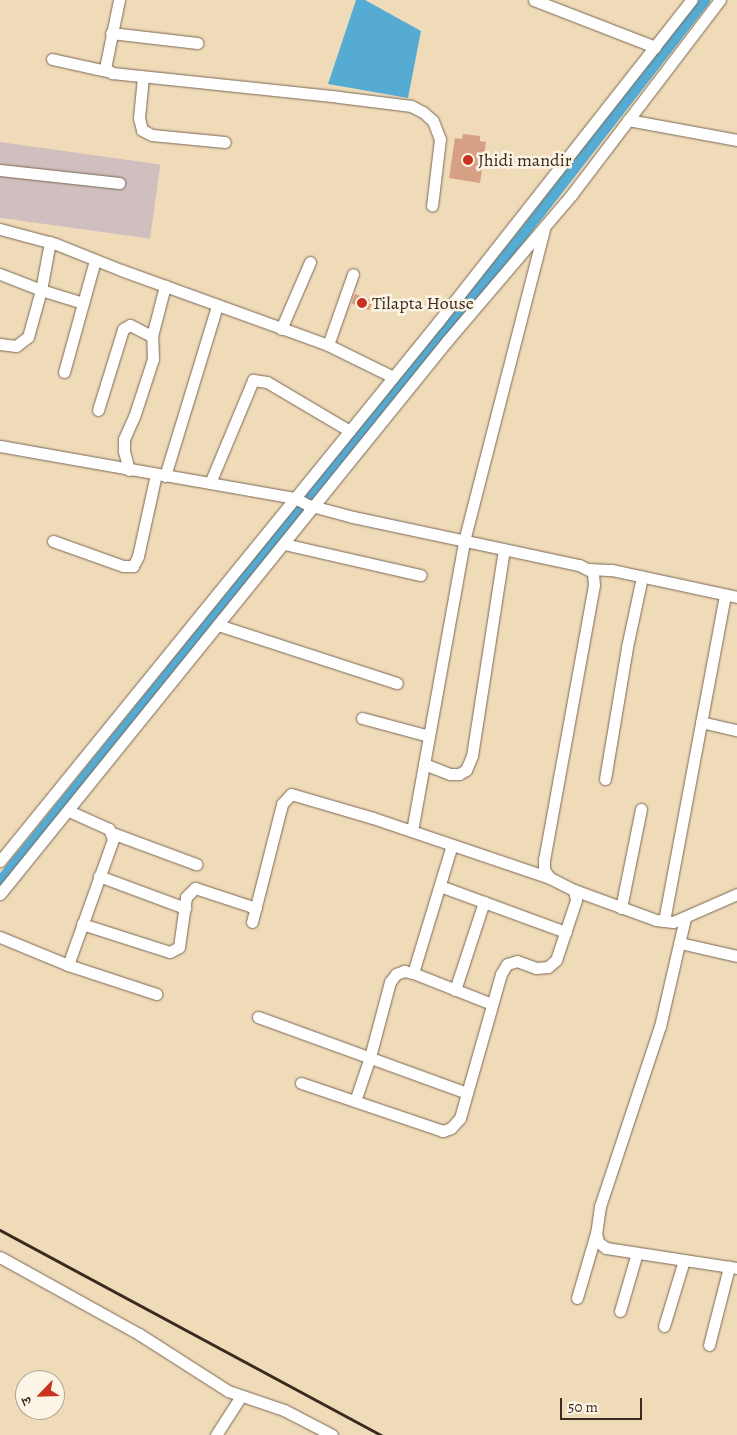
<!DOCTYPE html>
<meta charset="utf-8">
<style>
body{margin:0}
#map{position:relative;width:737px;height:1435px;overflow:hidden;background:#f0dbb9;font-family:Alegreya,"Noto Serif Devanagari",serif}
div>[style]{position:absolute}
.industrial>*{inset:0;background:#d1bfbf;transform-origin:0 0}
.water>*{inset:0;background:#56abd2}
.canal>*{height:11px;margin:-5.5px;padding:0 5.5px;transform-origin:5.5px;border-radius:5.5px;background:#56abd2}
.building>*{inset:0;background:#d79f83;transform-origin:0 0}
.roads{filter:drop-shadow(0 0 1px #7a6854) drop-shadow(0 0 1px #7a6854)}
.minor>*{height:11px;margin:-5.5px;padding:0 5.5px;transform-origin:5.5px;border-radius:5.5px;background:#fff}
.rail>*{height:3px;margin:-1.5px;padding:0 1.5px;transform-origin:1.5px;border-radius:1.5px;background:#3b2a1e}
.dots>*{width:14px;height:14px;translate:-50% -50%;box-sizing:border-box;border:2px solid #fcf5e5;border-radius:50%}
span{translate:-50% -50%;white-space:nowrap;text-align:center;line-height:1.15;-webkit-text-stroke:5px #fcf5e5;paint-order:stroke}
.poi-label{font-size:18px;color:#3b2a1e}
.left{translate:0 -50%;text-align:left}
.north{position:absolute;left:15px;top:1370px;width:50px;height:50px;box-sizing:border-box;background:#fcf5e5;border:1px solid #afa495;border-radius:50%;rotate:246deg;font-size:14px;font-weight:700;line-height:20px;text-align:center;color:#3b2a1e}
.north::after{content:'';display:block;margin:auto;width:18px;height:22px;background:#c8321e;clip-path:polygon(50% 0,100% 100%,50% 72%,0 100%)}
.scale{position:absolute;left:560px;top:1398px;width:82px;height:22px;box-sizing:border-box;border:2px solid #3b2a1e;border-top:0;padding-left:6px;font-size:15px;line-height:18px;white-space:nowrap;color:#3b2a1e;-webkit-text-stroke:4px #fcf5e5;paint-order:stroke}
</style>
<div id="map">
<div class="industrial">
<i style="left:0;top:142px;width:162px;height:75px;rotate:8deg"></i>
</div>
<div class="water">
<i style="clip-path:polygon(356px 0,365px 0,421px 31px,408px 98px,328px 84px)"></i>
</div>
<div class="canal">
<i style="left:0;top:881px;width:834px;rotate:-51.08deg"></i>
<i style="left:524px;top:232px;width:294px;rotate:-52.2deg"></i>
</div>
<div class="building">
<i style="clip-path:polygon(463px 134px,480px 136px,480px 141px,486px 142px,480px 183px,449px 178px,455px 138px,462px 139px)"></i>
<i style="left:355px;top:294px;width:19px;height:10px;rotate:21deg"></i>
</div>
<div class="roads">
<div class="minor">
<i style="left:119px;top:0;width:69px;rotate:101.6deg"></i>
<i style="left:105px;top:68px;width:9px;rotate:36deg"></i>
<i style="left:112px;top:73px;width:228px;rotate:6deg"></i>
<i style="left:339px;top:97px;width:73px;rotate:7.1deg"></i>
<i style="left:411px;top:106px;width:13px;rotate:27deg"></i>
<i style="left:423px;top:112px;width:13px;rotate:42deg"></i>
<i style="left:433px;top:121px;width:19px;rotate:69deg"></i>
<i style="left:440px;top:139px;width:67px;rotate:96.8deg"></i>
<i style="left:534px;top:0;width:130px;rotate:21.2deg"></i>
<i style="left:111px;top:33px;width:87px;rotate:6.6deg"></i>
<i style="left:52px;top:59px;width:55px;rotate:12.5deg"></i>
<i style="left:143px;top:77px;width:41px;rotate:95.6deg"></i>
<i style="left:139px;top:118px;width:12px;rotate:76deg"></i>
<i style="left:142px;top:130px;width:11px;rotate:27deg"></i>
<i style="left:152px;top:135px;width:73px;rotate:5.5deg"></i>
<i style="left:628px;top:120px;width:111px;rotate:10.4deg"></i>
<i style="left:0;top:170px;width:120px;rotate:6.2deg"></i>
<i style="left:0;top:229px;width:58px;rotate:15deg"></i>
<i style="left:56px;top:244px;width:70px;rotate:21.8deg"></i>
<i style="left:121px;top:270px;width:220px;rotate:19.9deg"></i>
<i style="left:328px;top:345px;width:72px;rotate:26.2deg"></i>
<i style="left:0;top:274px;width:44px;rotate:21.3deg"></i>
<i style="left:41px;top:290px;width:44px;rotate:17.2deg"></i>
<i style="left:281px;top:329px;width:73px;rotate:-66.6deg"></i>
<i style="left:0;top:344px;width:16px;rotate:7deg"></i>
<i style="left:16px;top:346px;width:15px;rotate:-37deg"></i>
<i style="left:28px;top:337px;width:49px;rotate:-74.5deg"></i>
<i style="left:41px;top:290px;width:49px;rotate:-79.4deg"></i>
<i style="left:328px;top:345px;width:75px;rotate:-70.6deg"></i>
<i style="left:64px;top:372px;width:116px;rotate:-74.5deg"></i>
<i style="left:98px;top:410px;width:85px;rotate:-72.8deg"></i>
<i style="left:123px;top:329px;width:8px;rotate:-30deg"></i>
<i style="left:130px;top:325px;width:25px;rotate:27deg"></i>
<i style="left:0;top:446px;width:300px;rotate:10deg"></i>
<i style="left:295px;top:498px;width:15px;rotate:28deg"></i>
<i style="left:308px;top:505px;width:47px;rotate:14.9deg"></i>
<i style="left:353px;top:517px;width:231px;rotate:12deg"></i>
<i style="left:579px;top:565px;width:16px;rotate:27deg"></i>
<i style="left:593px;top:572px;width:13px;rotate:86deg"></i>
<i style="left:594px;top:585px;width:279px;rotate:100.3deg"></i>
<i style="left:544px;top:859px;width:11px;rotate:90deg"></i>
<i style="left:544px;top:870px;width:10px;rotate:53deg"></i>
<i style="left:550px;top:878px;width:27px;rotate:27deg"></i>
<i style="left:574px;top:890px;width:10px;rotate:79deg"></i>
<i style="left:576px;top:900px;width:63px;rotate:108.4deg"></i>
<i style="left:556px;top:960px;width:11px;rotate:139deg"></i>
<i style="left:548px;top:967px;width:12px;rotate:175deg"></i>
<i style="left:536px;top:968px;width:20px;rotate:-160deg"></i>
<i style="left:517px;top:961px;width:10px;rotate:163deg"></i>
<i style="left:507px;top:964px;width:12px;rotate:121deg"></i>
<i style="left:501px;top:974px;width:150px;rotate:105.9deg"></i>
<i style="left:460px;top:1118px;width:13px;rotate:132deg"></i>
<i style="left:451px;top:1128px;width:9px;rotate:159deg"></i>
<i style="left:443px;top:1131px;width:150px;rotate:-161.3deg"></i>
<i style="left:129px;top:470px;width:20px;rotate:-105deg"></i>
<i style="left:124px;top:451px;width:12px;rotate:-90deg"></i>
<i style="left:124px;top:439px;width:24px;rotate:-66deg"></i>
<i style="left:134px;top:417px;width:61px;rotate:-71.9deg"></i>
<i style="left:153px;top:359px;width:23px;rotate:-92deg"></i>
<i style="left:152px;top:336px;width:52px;rotate:-75.4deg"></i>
<i style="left:165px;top:476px;width:178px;rotate:-73deg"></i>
<i style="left:210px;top:483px;width:112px;rotate:-67.3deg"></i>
<i style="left:253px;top:380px;width:14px;rotate:8deg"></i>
<i style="left:267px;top:382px;width:96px;rotate:30.6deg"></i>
<i style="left:53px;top:541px;width:74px;rotate:19.7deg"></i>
<i style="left:123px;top:566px;width:10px"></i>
<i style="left:133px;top:566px;width:11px;rotate:-63deg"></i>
<i style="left:138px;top:556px;width:84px;rotate:-77.6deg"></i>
<i style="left:284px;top:544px;width:140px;rotate:12.8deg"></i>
<i style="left:590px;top:569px;width:22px;rotate:3deg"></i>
<i style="left:612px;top:570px;width:128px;rotate:12.2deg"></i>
<i style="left:218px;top:625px;width:188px;rotate:18deg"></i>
<i style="left:362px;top:718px;width:69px;rotate:15deg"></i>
<i style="left:701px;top:722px;width:37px;rotate:13deg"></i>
<i style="left:424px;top:764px;width:28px;rotate:21deg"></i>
<i style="left:450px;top:774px;width:9px"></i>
<i style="left:459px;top:774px;width:8px;rotate:-30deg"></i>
<i style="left:466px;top:770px;width:15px;rotate:-67deg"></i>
<i style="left:472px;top:756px;width:209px;rotate:-81.2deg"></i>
<i style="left:605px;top:779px;width:134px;rotate:-80.5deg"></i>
<i style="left:627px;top:647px;width:72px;rotate:-77.9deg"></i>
<i style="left:412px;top:831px;width:295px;rotate:-79.8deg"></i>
<i style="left:464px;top:541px;width:321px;rotate:-75.6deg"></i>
<i style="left:112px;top:833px;width:90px;rotate:20.3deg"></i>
<i style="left:0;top:861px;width:695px;rotate:-50.9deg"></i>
<i style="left:438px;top:322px;width:410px;rotate:-51.8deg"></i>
<i style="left:99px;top:876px;width:92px;rotate:20.4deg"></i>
<i style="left:440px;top:886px;width:134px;rotate:20.1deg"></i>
<i style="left:574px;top:890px;width:87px;rotate:20.1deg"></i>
<i style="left:656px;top:920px;width:17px;rotate:7deg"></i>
<i style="left:673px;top:922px;width:70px;rotate:-23.6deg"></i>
<i style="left:0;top:894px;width:711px;rotate:-51.05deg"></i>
<i style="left:447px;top:341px;width:193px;rotate:-49.6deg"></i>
<i style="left:572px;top:194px;width:244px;rotate:-52.7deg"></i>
<i style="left:621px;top:908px;width:101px;rotate:-78.6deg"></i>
<i style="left:685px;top:918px;width:111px;rotate:103deg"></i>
<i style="left:660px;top:1026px;width:190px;rotate:108.4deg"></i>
<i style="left:600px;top:1206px;width:27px;rotate:98deg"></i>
<i style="left:596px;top:1233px;width:9px;rotate:77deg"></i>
<i style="left:598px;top:1242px;width:10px;rotate:37deg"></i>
<i style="left:606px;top:1248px;width:133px;rotate:8.7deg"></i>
<i style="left:664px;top:921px;width:332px;rotate:-79.4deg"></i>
<i style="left:252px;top:922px;width:122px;rotate:-75.7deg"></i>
<i style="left:282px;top:804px;width:13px;rotate:-48deg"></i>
<i style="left:291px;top:794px;width:85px;rotate:16.3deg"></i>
<i style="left:373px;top:818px;width:187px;rotate:18.7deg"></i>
<i style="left:82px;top:924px;width:92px;rotate:17.7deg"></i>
<i style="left:170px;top:952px;width:10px;rotate:-29deg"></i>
<i style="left:179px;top:947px;width:50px;rotate:-82deg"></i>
<i style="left:186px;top:897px;width:13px;rotate:-45deg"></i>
<i style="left:195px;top:888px;width:64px;rotate:18.2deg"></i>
<i style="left:0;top:937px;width:74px;rotate:22.4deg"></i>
<i style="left:68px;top:965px;width:93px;rotate:18.2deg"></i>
<i style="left:680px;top:943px;width:58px;rotate:12.8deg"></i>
<i style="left:68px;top:965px;width:134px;rotate:-70.3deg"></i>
<i style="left:113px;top:839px;width:11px;rotate:-112deg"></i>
<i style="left:109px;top:829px;width:44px;rotate:-155.8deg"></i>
<i style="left:413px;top:973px;width:134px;rotate:-73.1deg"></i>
<i style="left:455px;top:990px;width:93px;rotate:-71.8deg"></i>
<i style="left:258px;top:1017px;width:222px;rotate:20deg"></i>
<i style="left:355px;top:1101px;width:46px;rotate:-71.2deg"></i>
<i style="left:370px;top:1057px;width:78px;rotate:-75.1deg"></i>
<i style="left:390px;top:982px;width:10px;rotate:-53deg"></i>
<i style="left:396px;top:974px;width:9px;rotate:-21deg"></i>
<i style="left:404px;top:971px;width:9px;rotate:13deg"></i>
<i style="left:413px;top:973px;width:85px;rotate:21.4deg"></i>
<i style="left:0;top:1257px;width:159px;rotate:29deg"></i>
<i style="left:139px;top:1334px;width:106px;rotate:32.6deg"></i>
<i style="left:228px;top:1391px;width:59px;rotate:18.7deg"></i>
<i style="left:284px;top:1410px;width:54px;rotate:27.5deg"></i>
<i style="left:577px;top:1298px;width:68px;rotate:-73.7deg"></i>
<i style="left:620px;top:1311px;width:60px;rotate:-73.7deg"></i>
<i style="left:664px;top:1326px;width:69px;rotate:-73.1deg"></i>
<i style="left:709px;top:1345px;width:81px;rotate:-75.6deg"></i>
<i style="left:216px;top:1435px;width:46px;rotate:-57.3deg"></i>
</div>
</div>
<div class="rail">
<i style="left:0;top:1230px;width:433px;rotate:28.3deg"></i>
</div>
<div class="dots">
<i style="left:468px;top:160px;background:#c8321e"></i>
<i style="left:362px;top:303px;background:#c8321e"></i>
</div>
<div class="poi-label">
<span class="left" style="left:478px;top:160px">Jhidi mandir</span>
<span class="left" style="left:372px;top:303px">Tilapta House</span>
</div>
<div class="north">उ</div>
<div class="scale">50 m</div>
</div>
